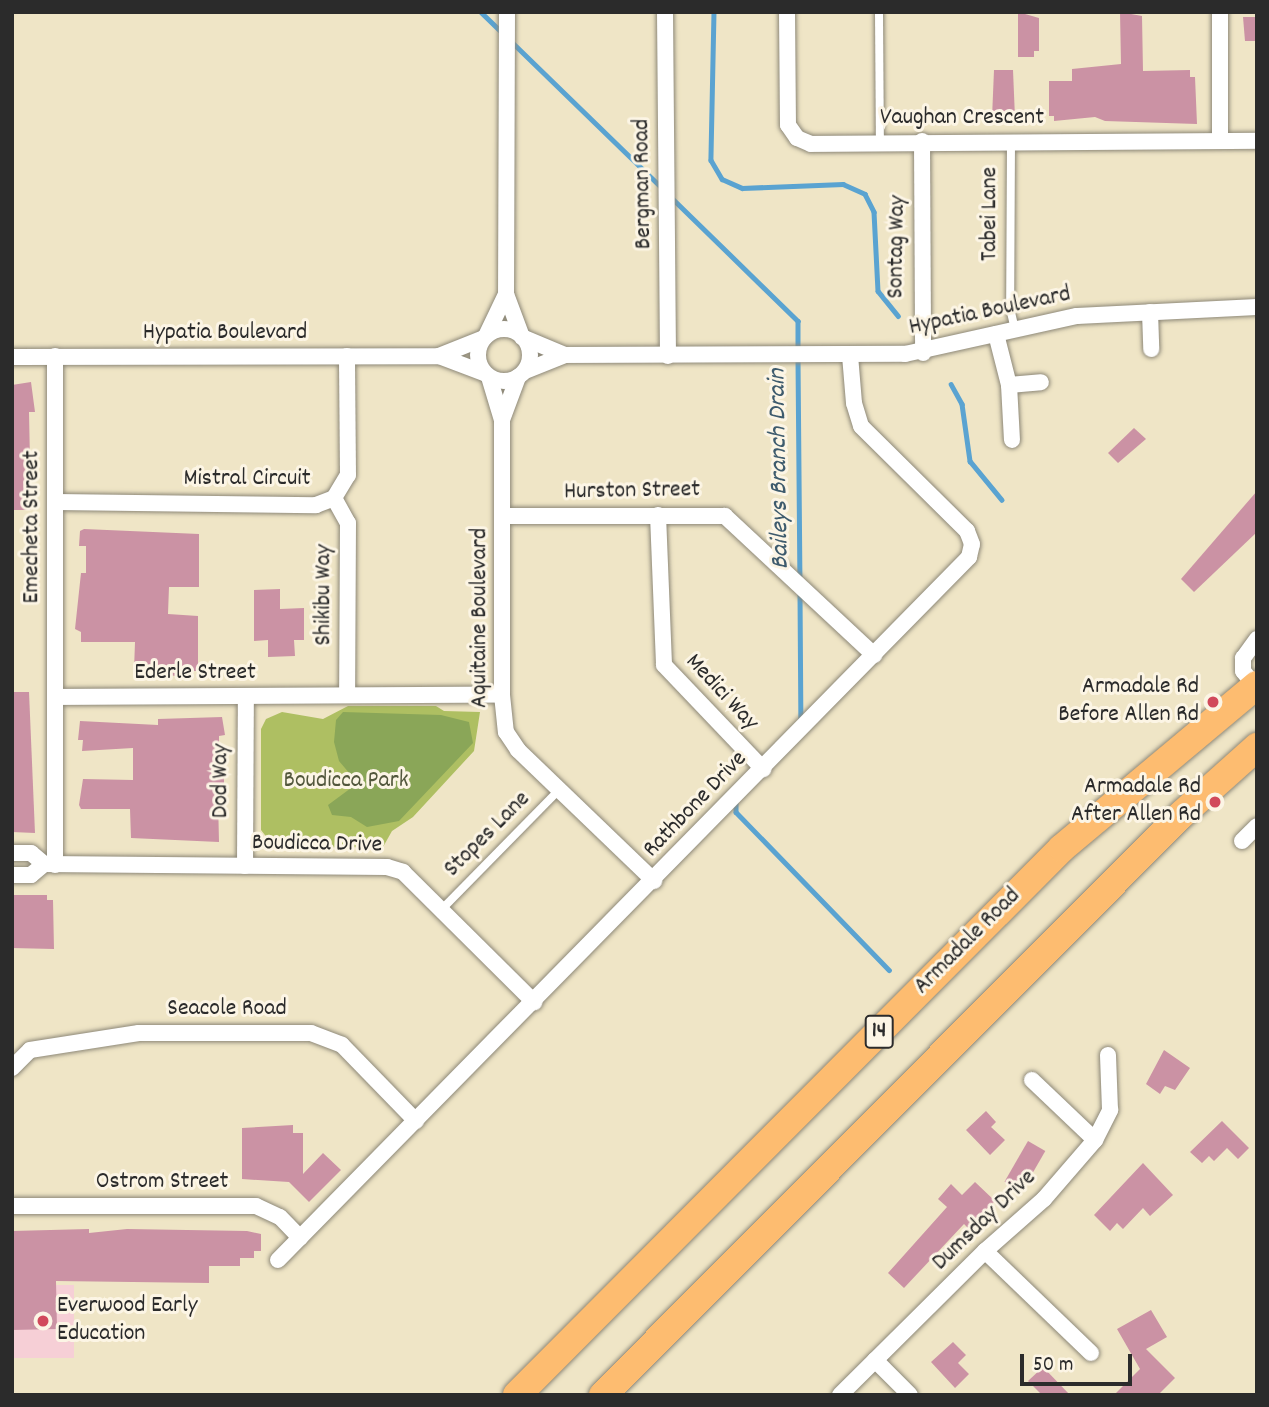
<!DOCTYPE html>
<style>
body{margin:0}
#map{position:relative;width:1269px;height:1407px;overflow:hidden;background:#efe5c6;font-family:Dekko,sans-serif}
div>[style]{position:absolute}
.built>*{inset:0;background:#f6cfd6;transform-origin:0 0}
.green>*{inset:0;background:#aebf62}
.forest>*{inset:0;background:#8aa658}
.stream>*{height:4.5px;margin:-2.25px;padding:0 2.25px;transform-origin:2.25px;border-radius:2.25px;background:#5aa3d1}
.building>*{inset:0;background:#cb92a4;transform-origin:0 0}
.roads{filter:drop-shadow(0 0 2px #8d8878) drop-shadow(0 0 2px #8d8878)}
.lane>*{height:8px;margin:-4px;padding:0 4px;transform-origin:4px;border-radius:4px;background:#fff}
.street>*{height:16px;margin:-8px;padding:0 8px;transform-origin:8px;border-radius:8px;background:#fff}
.street>.ring{margin:-8px;padding:0;box-sizing:content-box;background:none;border:16px solid #fff;border-radius:50%}
.highway>*{height:28px;margin:-14px;padding:0 14px;transform-origin:14px;border-radius:14px;background:#fdbc70}
.dots>*{width:19px;height:19px;translate:-50% -50%;box-sizing:border-box;border:4px solid #fcf5e5;border-radius:50%}
span{translate:-50% -50%;white-space:nowrap;text-align:center;line-height:1.15;-webkit-text-stroke:6px #fcf5e5;paint-order:stroke}
.shield-label span{padding:2px 5px;background:#fcf5e5;border:2px solid;border-radius:5px;-webkit-text-stroke-width:0}
.shield-label{font-size:23px;color:#2b2b2b;font-weight:700}
.street-label{font-size:24px;color:#2b2b2b}
.poi-label{font-size:24px;color:#2b2b2b}
.right{translate:-100% -50%;text-align:right}
.left{translate:0 -50%;text-align:left}
.park-label{font-size:24px;color:#52573c}
.water-label{font-size:26px;color:#3e5b6d;font-style:italic}
.frame{position:absolute;inset:0;border:14px solid #2b2b2b;pointer-events:none}
.scale{position:absolute;left:1020px;top:1354px;width:112px;height:32px;box-sizing:border-box;border:4px solid #2b2b2b;border-top:0;padding-left:9px;font-size:21px;line-height:24px;white-space:nowrap;color:#2b2b2b;-webkit-text-stroke:5px #fcf5e5;paint-order:stroke}
</style>
<div id="map">
<div class="built">
<i style="left:12px;top:1285px;width:62px;height:73px"></i>
</div>
<div class="green">
<i style="clip-path:polygon(348px 706px,436px 706px,444px 711px,480px 712px,474px 751px,413px 817px,392px 831px,383px 847px,275px 848px,261px 830px,261px 729px,266px 719px,282px 712px,323px 719px)"></i>
</div>
<div class="forest">
<i style="clip-path:polygon(343px 712px,441px 715px,469px 722px,473px 743px,399px 821px,367px 827px,351px 817px,332px 815px,328px 805px,351px 788px,350px 774px,339px 761px,334px 742px,336px 720px)"></i>
</div>
<div class="stream">
<i style="left:481px;top:12px;width:30px;rotate:44deg"></i>
<i style="left:714px;top:12px;width:148px;rotate:91.2deg"></i>
<i style="left:711px;top:160px;width:22px;rotate:60deg"></i>
<i style="left:722px;top:179px;width:22px;rotate:24deg"></i>
<i style="left:742px;top:188px;width:101px;rotate:-2.3deg"></i>
<i style="left:843px;top:184px;width:24px;rotate:24deg"></i>
<i style="left:865px;top:194px;width:20px;rotate:63deg"></i>
<i style="left:874px;top:212px;width:79px;rotate:87.1deg"></i>
<i style="left:878px;top:291px;width:32px;rotate:51deg"></i>
<i style="left:512px;top:42px;width:208px;rotate:44.2deg"></i>
<i style="left:672px;top:198px;width:176px;rotate:44.3deg"></i>
<i style="left:798px;top:321px;width:29px;rotate:90deg"></i>
<i style="left:798px;top:359px;width:222px;rotate:89.5deg"></i>
<i style="left:951px;top:384px;width:23px;rotate:61deg"></i>
<i style="left:962px;top:404px;width:58px;rotate:82deg"></i>
<i style="left:970px;top:461px;width:50px;rotate:50.6deg"></i>
<i style="left:800px;top:593px;width:128px;rotate:89.6deg"></i>
<i style="left:736px;top:802px;width:10px;rotate:90deg"></i>
<i style="left:736px;top:812px;width:220px;rotate:45.9deg"></i>
</div>
<div class="building">
<i style="clip-path:polygon(1018px 12px,1039px 18px,1039px 51px,1034px 51px,1034px 57px,1018px 57px)"></i>
<i style="clip-path:polygon(1120px 12px,1142px 16px,1143px 71px,1190px 70px,1190px 77px,1195px 77px,1197px 124px,1105px 121px,1095px 117px,1054px 121px,1054px 116px,1049px 116px,1049px 81px,1072px 81px,1072px 69px,1121px 64px)"></i>
<i style="clip-path:polygon(1243px 17px,1257px 17px,1257px 41px,1245px 41px)"></i>
<i style="clip-path:polygon(994px 70px,1013px 70px,1015px 118px,992px 118px)"></i>
<i style="clip-path:polygon(31px 382px,35px 412px,29px 412px,31px 510px,12px 510px,12px 385px)"></i>
<i style="clip-path:polygon(1134px 428px,1146px 439px,1118px 463px,1108px 453px)"></i>
<i style="clip-path:polygon(1257px 491px,1257px 532px,1194px 592px,1181px 579px)"></i>
<i style="clip-path:polygon(84px 529px,199px 534px,199px 587px,169px 587px,168px 614px,198px 616px,198px 671px,185px 671px,185px 676px,145px 675px,145px 670px,134px 670px,135px 642px,81px 642px,81px 632px,75px 629px,81px 573px,86px 573px,86px 546px,79px 546px,80px 531px)"></i>
<i style="clip-path:polygon(280px 589px,280px 609px,304px 608px,304px 640px,294px 640px,295px 656px,268px 657px,268px 640px,254px 641px,254px 590px)"></i>
<i style="clip-path:polygon(12px 692px,29px 692px,35px 833px,12px 832px)"></i>
<i style="clip-path:polygon(222px 717px,225px 735px,219px 736px,219px 761px,224px 766px,224px 796px,218px 799px,219px 842px,131px 838px,130px 809px,81px 809px,79px 805px,83px 779px,133px 780px,133px 748px,82px 751px,83px 740px,78px 740px,80px 721px,158px 725px,158px 719px)"></i>
<i style="clip-path:polygon(12px 895px,47px 895px,47px 900px,53px 900px,54px 949px,12px 948px)"></i>
<i style="clip-path:polygon(1164px 1050px,1190px 1068px,1175px 1090px,1165px 1086px,1160px 1094px,1146px 1084px)"></i>
<i style="clip-path:polygon(986px 1111px,996px 1122px,991px 1127px,1005px 1140px,990px 1155px,966px 1130px)"></i>
<i style="clip-path:polygon(1222px 1121px,1249px 1148px,1238px 1159px,1227px 1148px,1214px 1161px,1209px 1156px,1202px 1163px,1190px 1152px)"></i>
<i style="clip-path:polygon(293px 1125px,293px 1133px,303px 1133px,303px 1174px,323px 1153px,341px 1170px,309px 1202px,289px 1182px,242px 1179px,242px 1128px)"></i>
<i style="left:1028px;top:1141px;width:20px;height:47px;rotate:30deg"></i>
<i style="clip-path:polygon(1143px 1163px,1173px 1195px,1150px 1216px,1143px 1208px,1123px 1229px,1117px 1223px,1110px 1231px,1094px 1215px)"></i>
<i style="clip-path:polygon(975px 1182px,995px 1201px,968px 1228px,964px 1224px,904px 1288px,888px 1273px,947px 1207px,938px 1199px,951px 1184px,962px 1195px)"></i>
<i style="clip-path:polygon(89px 1229px,89px 1233px,127px 1229px,247px 1231px,261px 1234px,261px 1251px,254px 1251px,254px 1258px,240px 1258px,240px 1266px,209px 1266px,209px 1283px,56px 1281px,57px 1329px,12px 1330px,12px 1231px)"></i>
<i style="clip-path:polygon(1151px 1310px,1167px 1337px,1146px 1349px,1175px 1378px,1158px 1395px,1114px 1395px,1140px 1369px,1117px 1329px)"></i>
<i style="clip-path:polygon(953px 1342px,966px 1355px,958px 1363px,969px 1374px,955px 1388px,931px 1362px)"></i>
<i style="clip-path:polygon(1043px 1367px,1070px 1395px,1042px 1395px,1028px 1381px)"></i>
</div>
<div class="roads">
<div class="lane">
<i style="left:879px;top:12px;width:130px;rotate:89.6deg"></i>
<i style="left:1011px;top:141px;width:167px;rotate:90.3deg"></i>
<i style="left:1010px;top:308px;width:22px;rotate:77deg"></i>
<i style="left:443px;top:908px;width:167px;rotate:-45.5deg"></i>
</div>
<div class="street">
<i style="left:507px;top:12px;width:282px;rotate:90.2deg"></i>
<i style="left:506px;top:294px;width:46px;rotate:69.6deg"></i>
<i style="left:665px;top:12px;width:344px;rotate:89.5deg"></i>
<i style="left:787px;top:12px;width:113px;rotate:89.5deg"></i>
<i style="left:788px;top:125px;width:16px;rotate:55deg"></i>
<i style="left:797px;top:138px;width:15px;rotate:23deg"></i>
<i style="left:811px;top:144px;width:446px;rotate:-0.4deg"></i>
<i style="left:1220px;top:12px;width:129px;rotate:90deg"></i>
<i style="left:922px;top:141px;width:212px;rotate:89.7deg"></i>
<i style="left:1150px;top:312px;width:37px;rotate:88deg"></i>
<i class="ring" style="left:478px;top:329px;width:36px;height:36px"></i>
<i style="left:996px;top:334px;width:53px;rotate:75.7deg"></i>
<i style="left:1009px;top:385px;width:55px;rotate:86.9deg"></i>
<i style="left:486px;top:336px;width:47px;rotate:-64.5deg"></i>
<i style="left:524px;top:338px;width:44px;rotate:22.5deg"></i>
<i style="left:55px;top:356px;width:509px;rotate:90deg"></i>
<i style="left:439px;top:356px;width:48px;rotate:20.7deg"></i>
<i style="left:12px;top:357px;width:427px;rotate:-0.1deg"></i>
<i style="left:439px;top:356px;width:48px;rotate:-21.8deg"></i>
<i style="left:525px;top:371px;width:43px;rotate:-21.8deg"></i>
<i style="left:565px;top:355px;width:340px;rotate:-0.2deg"></i>
<i style="left:905px;top:354px;width:176px;rotate:-12.5deg"></i>
<i style="left:1077px;top:316px;width:180px;rotate:-2.9deg"></i>
<i style="left:489px;top:377px;width:45px;rotate:73.2deg"></i>
<i style="left:502px;top:420px;width:275px;rotate:90deg"></i>
<i style="left:502px;top:695px;width:37px;rotate:84deg"></i>
<i style="left:506px;top:732px;width:22px;rotate:56deg"></i>
<i style="left:518px;top:750px;width:189px;rotate:43.9deg"></i>
<i style="left:1009px;top:385px;width:32px;rotate:-5deg"></i>
<i style="left:502px;top:420px;width:46px;rotate:-69.6deg"></i>
<i style="left:334px;top:498px;width:29px;rotate:61deg"></i>
<i style="left:348px;top:523px;width:172px;rotate:90.3deg"></i>
<i style="left:56px;top:502px;width:260px;rotate:0.7deg"></i>
<i style="left:316px;top:505px;width:19px;rotate:-21deg"></i>
<i style="left:334px;top:498px;width:27px;rotate:-59deg"></i>
<i style="left:348px;top:475px;width:119px;rotate:-90.5deg"></i>
<i style="left:658px;top:515px;width:150px;rotate:87.7deg"></i>
<i style="left:664px;top:665px;width:144px;rotate:46.4deg"></i>
<i style="left:504px;top:516px;width:221px"></i>
<i style="left:725px;top:516px;width:204px;rotate:43deg"></i>
<i style="left:1257px;top:639px;width:24px;rotate:126deg"></i>
<i style="left:1243px;top:658px;width:13px;rotate:90deg"></i>
<i style="left:1243px;top:671px;width:22px;rotate:51deg"></i>
<i style="left:56px;top:697px;width:446px;rotate:-0.3deg"></i>
<i style="left:1242px;top:841px;width:21px;rotate:-45deg"></i>
<i style="left:12px;top:853px;width:19px"></i>
<i style="left:31px;top:853px;width:17px;rotate:40deg"></i>
<i style="left:44px;top:864px;width:343px;rotate:0.5deg"></i>
<i style="left:387px;top:867px;width:17px;rotate:17deg"></i>
<i style="left:403px;top:872px;width:185px;rotate:44.8deg"></i>
<i style="left:245px;top:866px;width:170px;rotate:-89.7deg"></i>
<i style="left:12px;top:875px;width:19px"></i>
<i style="left:31px;top:875px;width:17px;rotate:-40deg"></i>
<i style="left:12px;top:1068px;width:25px;rotate:-45deg"></i>
<i style="left:30px;top:1050px;width:110px;rotate:-8.9deg"></i>
<i style="left:139px;top:1033px;width:172px"></i>
<i style="left:311px;top:1033px;width:33px;rotate:21deg"></i>
<i style="left:342px;top:1045px;width:106px;rotate:45.8deg"></i>
<i style="left:1032px;top:1080px;width:87px;rotate:43.6deg"></i>
<i style="left:12px;top:1206px;width:244px"></i>
<i style="left:256px;top:1206px;width:26px;rotate:25deg"></i>
<i style="left:280px;top:1217px;width:29px;rotate:46deg"></i>
<i style="left:985px;top:1251px;width:147px;rotate:43.9deg"></i>
<i style="left:278px;top:1260px;width:986px;rotate:-45.49deg"></i>
<i style="left:969px;top:557px;width:13px;rotate:-77deg"></i>
<i style="left:972px;top:544px;width:14px;rotate:-111deg"></i>
<i style="left:967px;top:531px;width:149px;rotate:-135.3deg"></i>
<i style="left:861px;top:426px;width:24px;rotate:-107deg"></i>
<i style="left:854px;top:403px;width:48px;rotate:-94.8deg"></i>
<i style="left:875px;top:1360px;width:49px;rotate:45deg"></i>
<i style="left:840px;top:1395px;width:204px;rotate:-44.8deg"></i>
<i style="left:985px;top:1251px;width:79px;rotate:-41.4deg"></i>
<i style="left:1044px;top:1199px;width:78px;rotate:-49.2deg"></i>
<i style="left:1095px;top:1140px;width:34px;rotate:-63deg"></i>
<i style="left:1110px;top:1110px;width:55px;rotate:-92.1deg"></i>
</div>
<div class="highway">
<i style="left:517px;top:1395px;width:772px;rotate:-45.1deg"></i>
<i style="left:1062px;top:848px;width:254px;rotate:-39.9deg"></i>
<i style="left:603px;top:1395px;width:820px;rotate:-45.1deg"></i>
<i style="left:1182px;top:814px;width:101px;rotate:-41.8deg"></i>
</div>
</div>
<div class="dots">
<i style="left:1213px;top:702px;background:#d1495b"></i>
<i style="left:1215px;top:802px;background:#d1495b"></i>
<i style="left:43px;top:1321px;background:#d1495b"></i>
</div>
<div class="shield-label">
<span style="left:879px;top:1032px">14</span>
</div>
<div class="street-label">
<span style="left:962px;top:119px">Vaughan Crescent</span>
<span style="left:644px;top:184px;rotate:-91deg">Bergman Road</span>
<span style="left:991px;top:214px;rotate:-90deg">Tabei Lane</span>
<span style="left:898px;top:247px;rotate:-89deg">Sontag Way</span>
<span style="left:990px;top:312px;rotate:-12deg">Hypatia Boulevard</span>
<span style="left:225px;top:334px">Hypatia Boulevard</span>
<span style="left:247px;top:480px">Mistral Circuit</span>
<span style="left:632px;top:492px;rotate:-1deg">Hurston Street</span>
<span style="left:33px;top:527px;rotate:-90deg">Emecheta Street</span>
<span style="left:325px;top:595px;rotate:-90deg">Shikibu Way</span>
<span style="left:481px;top:618px;rotate:-90deg">Aquitaine Boulevard</span>
<span style="left:195px;top:674px">Ederle Street</span>
<span style="left:721px;top:693px;rotate:47deg">Medici Way</span>
<span style="left:222px;top:781px;rotate:-90deg">Dod Way</span>
<span style="left:696px;top:805px;rotate:-46deg">Rathbone Drive</span>
<span style="left:488px;top:835px;rotate:-45deg">Stopes Lane</span>
<span style="left:317px;top:845px;rotate:1deg">Boudicca Drive</span>
<span style="left:968px;top:942px;rotate:-45deg">Armadale Road</span>
<span style="left:227px;top:1010px">Seacole Road</span>
<span style="left:162px;top:1183px">Ostrom Street</span>
<span style="left:985px;top:1221px;rotate:-44deg">Dumsday Drive</span>
</div>
<div class="poi-label">
<span class="right" style="left:1199px;top:702px">Armadale Rd<br>Before Allen Rd</span>
<span class="right" style="left:1201px;top:802px">Armadale Rd<br>After Allen Rd</span>
<span class="left" style="left:57px;top:1321px">Everwood Early<br>Education</span>
</div>
<div class="park-label">
<span style="left:346px;top:782px">Boudicca Park</span>
</div>
<div class="water-label">
<span style="left:780px;top:469px;rotate:-91deg">Baileys Branch Drain</span>
</div>
<div class="frame"></div>
<div class="scale">50 m</div>
</div>
